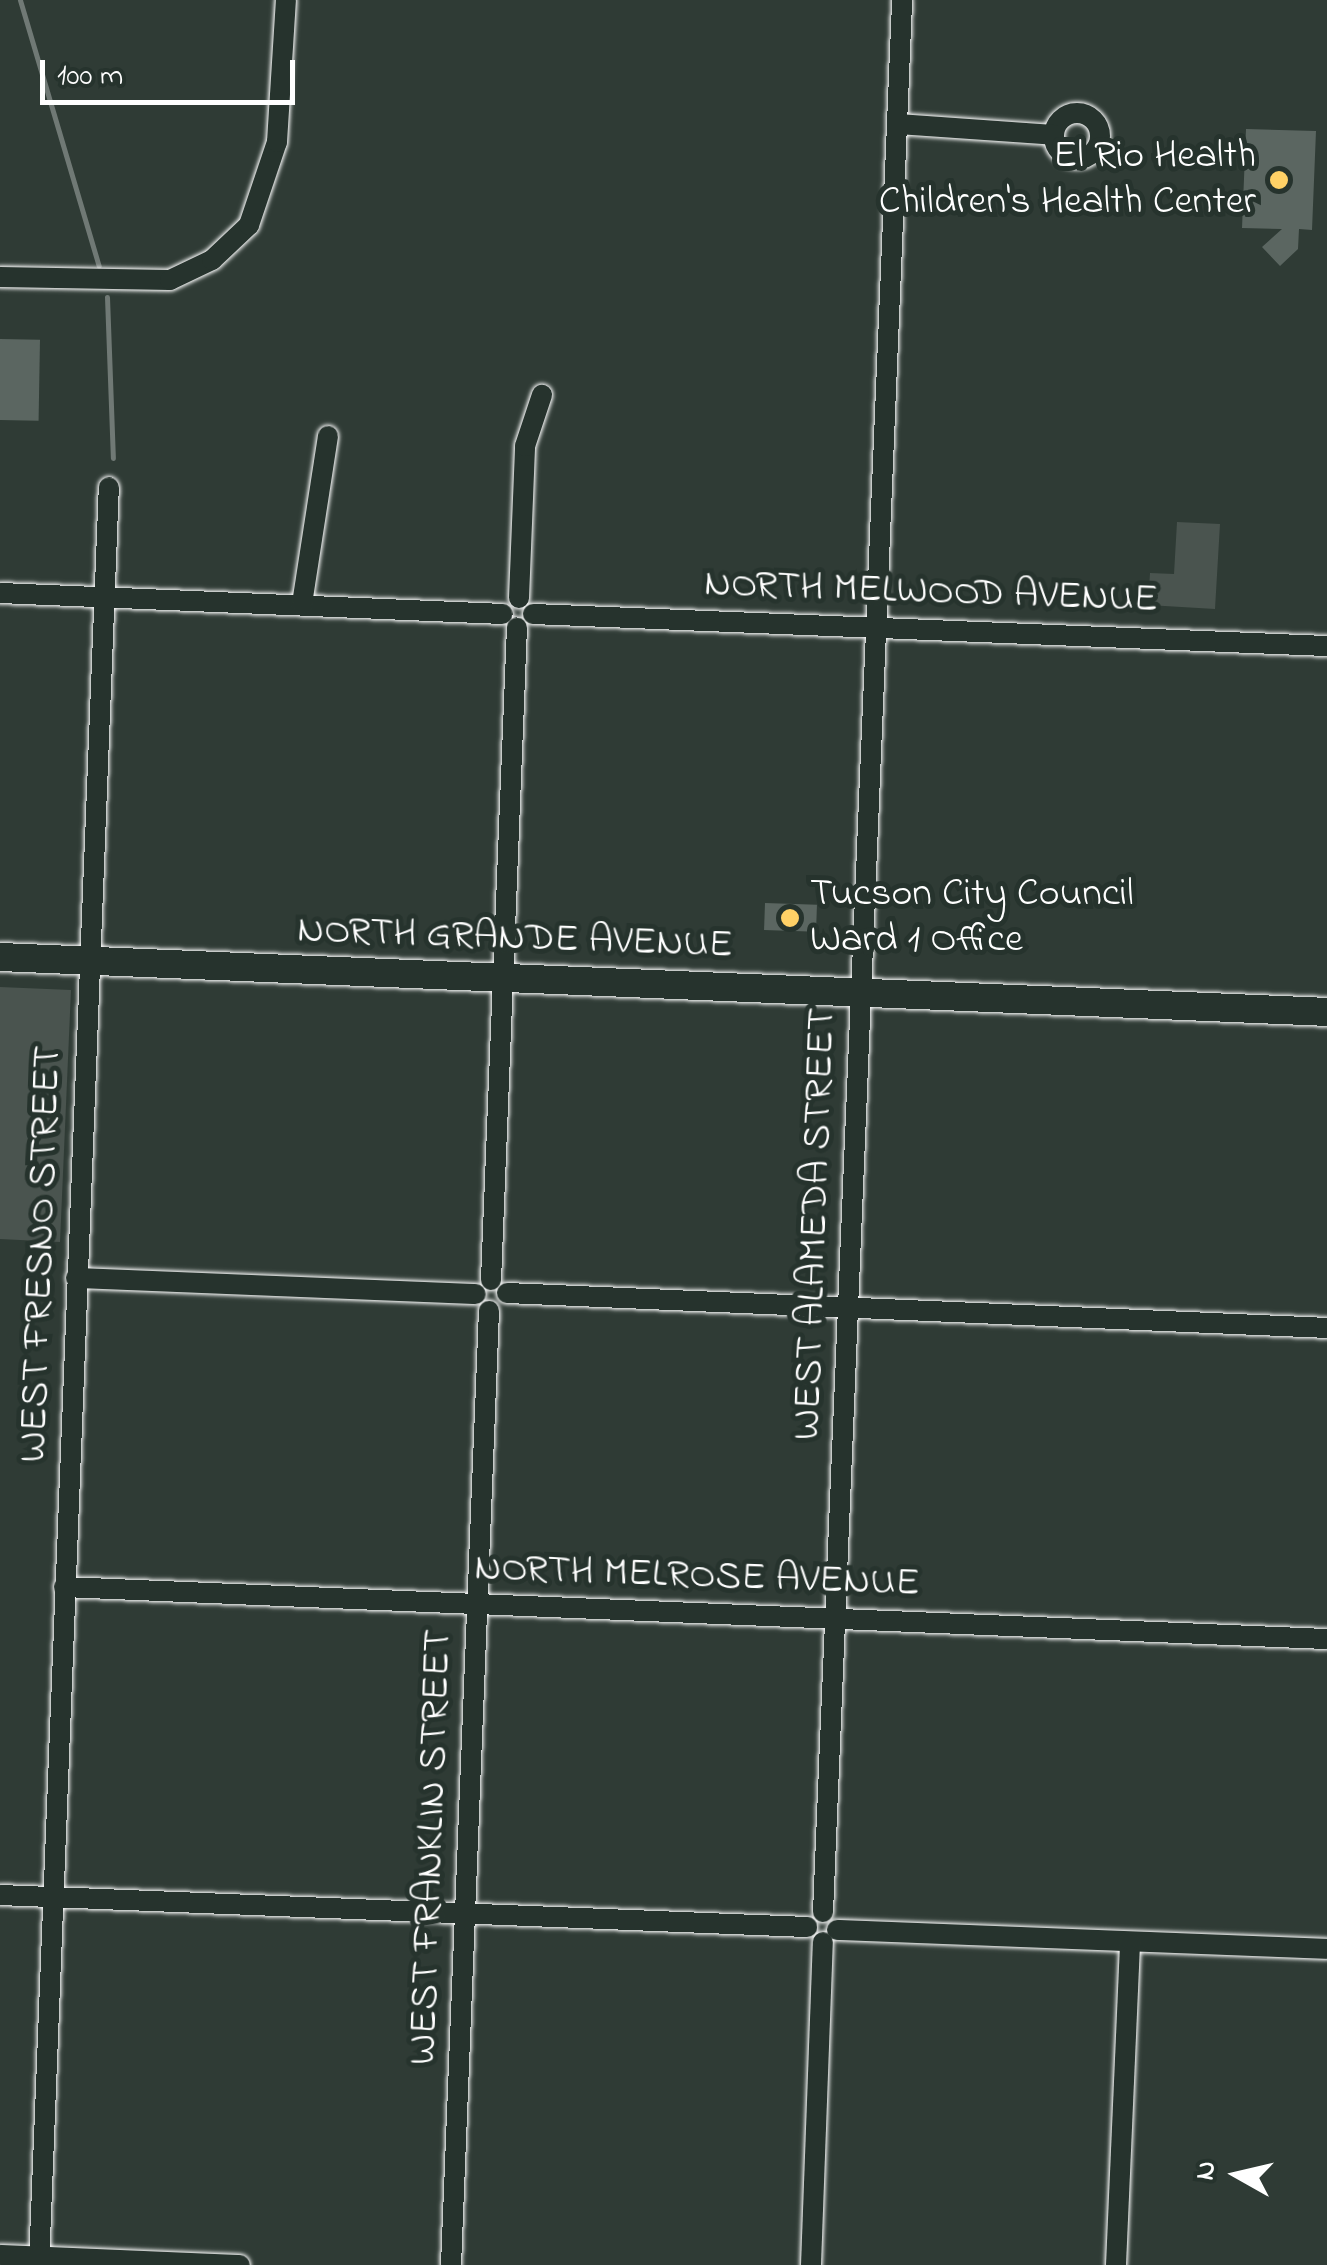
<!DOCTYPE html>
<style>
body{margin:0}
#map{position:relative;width:1327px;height:2265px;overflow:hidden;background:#2f3b35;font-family:"Indie Flower",sans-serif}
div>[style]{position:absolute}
.green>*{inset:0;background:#4a544f}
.stream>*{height:5px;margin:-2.5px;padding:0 2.5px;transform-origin:2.5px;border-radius:2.5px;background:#707975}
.building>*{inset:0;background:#5b6661;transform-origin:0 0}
.roads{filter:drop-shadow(0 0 2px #fff) drop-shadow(0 0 2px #fff)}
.minor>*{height:20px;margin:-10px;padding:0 10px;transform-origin:10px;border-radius:10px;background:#26332d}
.minor>.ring{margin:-10px;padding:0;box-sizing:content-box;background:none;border:20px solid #26332d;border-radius:50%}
.secondary>*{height:28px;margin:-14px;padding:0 14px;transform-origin:14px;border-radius:14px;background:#26332d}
.dots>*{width:28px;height:28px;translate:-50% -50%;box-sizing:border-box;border:5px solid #26332d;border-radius:50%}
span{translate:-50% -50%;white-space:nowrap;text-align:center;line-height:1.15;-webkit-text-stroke:10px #26332d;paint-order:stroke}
.poi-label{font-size:40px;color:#fff}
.right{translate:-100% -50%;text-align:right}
.left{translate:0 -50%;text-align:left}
.street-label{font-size:40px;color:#fff}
.north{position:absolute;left:1187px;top:2125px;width:100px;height:100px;-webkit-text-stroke:8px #26332d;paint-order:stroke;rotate:278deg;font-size:28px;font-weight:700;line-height:40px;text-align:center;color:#fff}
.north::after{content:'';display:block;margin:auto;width:35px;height:45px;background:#fff;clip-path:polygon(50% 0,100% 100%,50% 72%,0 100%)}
.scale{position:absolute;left:40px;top:60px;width:255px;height:45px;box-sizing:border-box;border:5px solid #fff;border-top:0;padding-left:12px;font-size:30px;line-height:35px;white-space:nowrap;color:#fff;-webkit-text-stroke:8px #26332d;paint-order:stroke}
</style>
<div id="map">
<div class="green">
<i style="clip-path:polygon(1177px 522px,1220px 524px,1215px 609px,1148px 605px,1150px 573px,1174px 574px)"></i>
<i style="clip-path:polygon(0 987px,71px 990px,60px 1242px,0 1239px)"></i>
</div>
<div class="stream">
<i style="left:20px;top:0;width:277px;rotate:73.5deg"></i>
<i style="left:107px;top:297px;width:161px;rotate:87.9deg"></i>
</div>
<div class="building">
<i style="clip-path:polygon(1246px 129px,1316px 131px,1312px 230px,1299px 229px,1298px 249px,1280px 266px,1262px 247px,1282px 229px,1242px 228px)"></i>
<i style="left:0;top:339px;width:40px;height:81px;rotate:1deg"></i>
<i style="left:765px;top:903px;width:52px;height:27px;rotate:2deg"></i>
</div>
<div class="roads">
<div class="minor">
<i class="ring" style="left:1054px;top:113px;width:26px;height:26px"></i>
<i style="left:898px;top:124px;width:156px;rotate:4deg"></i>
<i style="left:0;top:277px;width:170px;rotate:1deg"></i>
<i style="left:170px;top:280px;width:47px;rotate:-25.5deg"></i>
<i style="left:212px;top:260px;width:51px;rotate:-43.4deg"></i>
<i style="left:249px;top:225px;width:88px;rotate:-71.4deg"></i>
<i style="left:277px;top:142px;width:142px;rotate:-86.4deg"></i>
<i style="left:0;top:593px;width:503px;rotate:2.39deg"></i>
<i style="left:519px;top:598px;width:152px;rotate:-87.7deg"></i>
<i style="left:525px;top:446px;width:54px;rotate:-71.6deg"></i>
<i style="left:302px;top:604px;width:170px;rotate:-81.2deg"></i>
<i style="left:533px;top:614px;width:795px;rotate:2.31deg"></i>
<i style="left:76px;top:1278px;width:400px;rotate:2.3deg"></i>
<i style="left:491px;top:1280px;width:653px;rotate:-87.72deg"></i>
<i style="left:507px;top:1293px;width:821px;rotate:2.44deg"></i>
<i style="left:64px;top:1587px;width:1264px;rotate:2.36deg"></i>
<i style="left:0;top:1895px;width:808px;rotate:2.27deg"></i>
<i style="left:823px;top:1912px;width:1914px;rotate:-87.63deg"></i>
<i style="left:837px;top:1930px;width:490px;rotate:2.2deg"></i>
<i style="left:0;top:2255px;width:240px;rotate:2.4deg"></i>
<i style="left:39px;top:2265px;width:1779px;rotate:-87.75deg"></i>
<i style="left:451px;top:2265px;width:955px;rotate:-87.72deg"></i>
<i style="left:811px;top:2265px;width:323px;rotate:-87.9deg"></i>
<i style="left:1116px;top:2265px;width:323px;rotate:-87.5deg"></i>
</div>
<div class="secondary">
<i style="left:0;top:957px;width:1328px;rotate:2.37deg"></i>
</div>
</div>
<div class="dots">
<i style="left:1279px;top:180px;background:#ffd166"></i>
<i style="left:790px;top:918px;background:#ffd166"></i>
</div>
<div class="poi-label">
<span class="right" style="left:1256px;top:180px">El Rio Health<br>Children's Health Center</span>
<span class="left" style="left:810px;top:918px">Tucson City Council<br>Ward 1 Office</span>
</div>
<div class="street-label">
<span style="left:931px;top:593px;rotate:2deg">NORTH MELWOOD AVENUE</span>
<span style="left:515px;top:939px;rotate:2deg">NORTH GRANDE AVENUE</span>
<span style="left:816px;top:1224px;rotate:-88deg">WEST ALAMEDA STREET</span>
<span style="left:42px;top:1254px;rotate:-88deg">WEST FRESNO STREET</span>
<span style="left:697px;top:1577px;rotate:2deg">NORTH MELROSE AVENUE</span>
<span style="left:432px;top:1847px;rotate:-88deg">WEST FRANKLIN STREET</span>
</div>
<div class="north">N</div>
<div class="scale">100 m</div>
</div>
